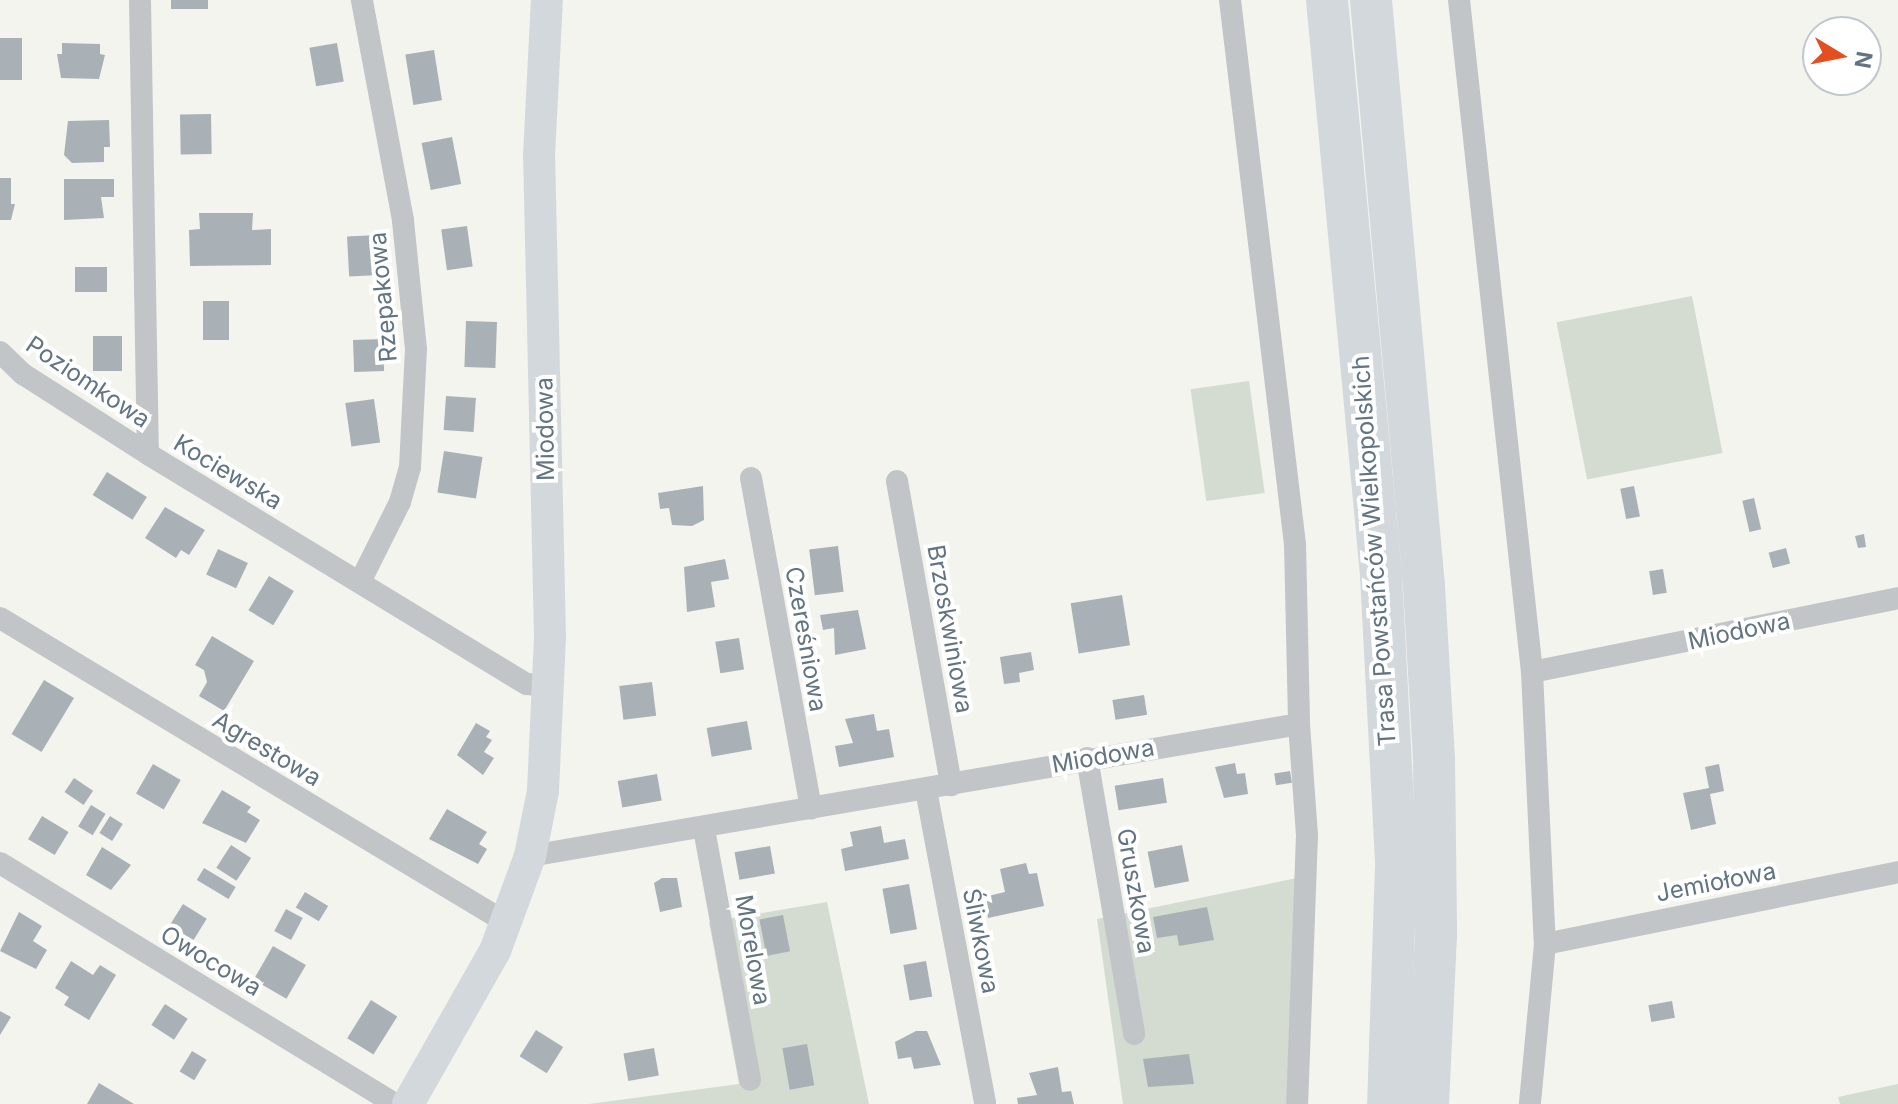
<!DOCTYPE html>
<meta charset="utf-8">
<style>
body{margin:0}
#map{position:relative;width:1898px;height:1104px;overflow:hidden;background:#f4f4ef;font-family:Inter,sans-serif}
div>[style]{position:absolute}
.green>*{inset:0;background:#d4dbd0;transform-origin:0 0}
.building>*{inset:0;background:#a9b1b6;transform-origin:0 0}
.minor>*{height:22px;margin:-11px;padding:0 11px;transform-origin:11px;border-radius:11px;background:#c1c5c8}
.secondary>*{height:32px;margin:-16px;padding:0 16px;transform-origin:16px;border-radius:16px;background:#d3d8dc}
.motorway>*{height:42px;margin:-21px;padding:0 21px;transform-origin:21px;border-radius:21px;background:#d3d8dc}
span{translate:-50% -50%;white-space:nowrap;text-align:center;line-height:1.15;-webkit-text-stroke:8px #fff;paint-order:stroke}
.street-label{font-size:24px;color:#627381}
.north{position:absolute;left:1802px;top:16px;width:80px;height:80px;box-sizing:border-box;background:#fff;border:2px solid #c0c7cd;border-radius:50%;rotate:100deg;font-size:22px;font-weight:700;line-height:32px;text-align:center;color:#627381}
.north::after{content:'';display:block;margin:auto;width:28px;height:36px;background:#e44f1f;clip-path:polygon(50% 0,100% 100%,50% 72%,0 100%)}
</style>
<div id="map">
<div class="green">
<i style="left:1692px;top:296px;width:160px;height:138px;rotate:79deg"></i>
<i style="left:1249px;top:381px;width:113px;height:59px;rotate:82deg"></i>
<i style="clip-path:polygon(1297px 878px,1290px 1104px,1123px 1104px,1097px 919px)"></i>
<i style="clip-path:polygon(827px 902px,869px 1104px,589px 1104px,739px 1084px,709px 922px)"></i>
<i style="clip-path:polygon(1898px 1084px,1898px 1104px,1840px 1104px,1838px 1097px)"></i>
</div>
<div class="building">
<i style="left:171px;top:0;width:37px;height:9px"></i>
<i style="left:0;top:38px;width:22px;height:42px"></i>
<i style="clip-path:polygon(62px 43px,100px 44px,100px 54px,105px 55px,99px 79px,61px 78px,57px 54px,62px 54px)"></i>
<i style="left:337px;top:43px;width:39px;height:28px;rotate:80deg"></i>
<i style="left:434px;top:50px;width:51px;height:29px;rotate:81deg"></i>
<i style="left:211px;top:114px;width:40px;height:31px;rotate:89deg"></i>
<i style="clip-path:polygon(109px 120px,110px 147px,104px 147px,104px 162px,72px 163px,64px 155px,68px 121px)"></i>
<i style="left:452px;top:137px;width:48px;height:31px;rotate:79deg"></i>
<i style="clip-path:polygon(0 178px,11px 178px,11px 204px,15px 204px,11px 220px,0 220px)"></i>
<i style="clip-path:polygon(64px 179px,114px 179px,114px 197px,101px 197px,104px 218px,64px 220px)"></i>
<i style="clip-path:polygon(199px 213px,253px 213px,252px 230px,271px 229px,271px 265px,190px 266px,189px 230px,200px 229px)"></i>
<i style="left:467px;top:226px;width:41px;height:26px;rotate:82deg"></i>
<i style="left:377px;top:235px;width:40px;height:30px;rotate:87deg"></i>
<i style="left:75px;top:267px;width:32px;height:25px"></i>
<i style="left:203px;top:301px;width:26px;height:39px"></i>
<i style="left:466px;top:321px;width:31px;height:46px;rotate:2deg"></i>
<i style="left:93px;top:336px;width:29px;height:35px"></i>
<i style="left:383px;top:339px;width:32px;height:30px;rotate:88deg"></i>
<i style="left:446px;top:396px;width:30px;height:34px;rotate:4deg"></i>
<i style="left:374px;top:399px;width:44px;height:29px;rotate:82deg"></i>
<i style="left:444px;top:451px;width:39px;height:42px;rotate:9deg"></i>
<i style="left:107px;top:472px;width:47px;height:27px;rotate:32deg"></i>
<i style="clip-path:polygon(703px 486px,704px 520px,692px 526px,672px 525px,669px 508px,660px 509px,658px 493px)"></i>
<i style="left:1634px;top:486px;width:31px;height:14px;rotate:79deg"></i>
<i style="left:1754px;top:498px;width:32px;height:12px;rotate:77deg"></i>
<i style="clip-path:polygon(165px 507px,205px 530px,189px 555px,181px 550px,176px 558px,145px 538px)"></i>
<i style="clip-path:polygon(1864px 534px,1866px 547px,1858px 548px,1855px 536px)"></i>
<i style="left:838px;top:546px;width:46px;height:29px;rotate:83deg"></i>
<i style="left:1786px;top:548px;width:16px;height:18px;rotate:75deg"></i>
<i style="left:218px;top:549px;width:33px;height:28px;rotate:25deg"></i>
<i style="clip-path:polygon(725px 559px,729px 579px,711px 582px,715px 607px,687px 612px,684px 567px)"></i>
<i style="left:1663px;top:569px;width:24px;height:14px;rotate:81deg"></i>
<i style="left:269px;top:576px;width:29px;height:40px;rotate:31deg"></i>
<i style="left:1122px;top:595px;width:51px;height:52px;rotate:81deg"></i>
<i style="clip-path:polygon(858px 610px,866px 649px,835px 655px,834px 628px,823px 630px,820px 615px)"></i>
<i style="clip-path:polygon(212px 636px,254px 661px,224px 711px,199px 696px,207px 682px,204px 670px,195px 665px)"></i>
<i style="left:739px;top:638px;width:32px;height:24px;rotate:81deg"></i>
<i style="clip-path:polygon(1031px 652px,1034px 670px,1019px 673px,1020px 682px,1004px 684px,1000px 657px)"></i>
<i style="left:44px;top:680px;width:35px;height:63px;rotate:31deg"></i>
<i style="left:652px;top:682px;width:34px;height:33px;rotate:83deg"></i>
<i style="left:1144px;top:695px;width:20px;height:32px;rotate:81deg"></i>
<i style="clip-path:polygon(874px 714px,877px 731px,889px 729px,894px 757px,839px 767px,835px 746px,853px 743px,845px 719px)"></i>
<i style="left:747px;top:721px;width:29px;height:41px;rotate:80deg"></i>
<i style="clip-path:polygon(476px 723px,490px 731px,486px 737px,492px 740px,484px 752px,494px 758px,483px 775px,457px 755px)"></i>
<i style="clip-path:polygon(1235px 763px,1237px 774px,1245px 773px,1248px 794px,1224px 798px,1215px 767px)"></i>
<i style="left:153px;top:764px;width:32px;height:34px;rotate:30deg"></i>
<i style="clip-path:polygon(1719px 764px,1724px 791px,1710px 794px,1716px 824px,1691px 830px,1683px 793px,1709px 788px,1705px 767px)"></i>
<i style="left:1290px;top:771px;width:12px;height:16px;rotate:81deg"></i>
<i style="left:657px;top:774px;width:27px;height:40px;rotate:80deg"></i>
<i style="left:74px;top:778px;width:23px;height:17px;rotate:34deg"></i>
<i style="left:1163px;top:778px;width:25px;height:49px;rotate:81deg"></i>
<i style="clip-path:polygon(222px 790px,251px 807px,247px 812px,260px 820px,246px 843px,202px 823px)"></i>
<i style="left:91px;top:805px;width:17px;height:25px;rotate:31deg"></i>
<i style="clip-path:polygon(447px 809px,487px 832px,479px 844px,487px 849px,478px 864px,429px 839px)"></i>
<i style="left:42px;top:816px;width:31px;height:27px;rotate:31deg"></i>
<i style="left:110px;top:816px;width:15px;height:20px;rotate:32deg"></i>
<i style="clip-path:polygon(881px 826px,884px 843px,905px 839px,909px 859px,845px 871px,841px 849px,853px 846px,850px 832px)"></i>
<i style="left:231px;top:845px;width:24px;height:27px;rotate:33deg"></i>
<i style="left:1182px;top:845px;width:37px;height:35px;rotate:79deg"></i>
<i style="left:770px;top:846px;width:28px;height:36px;rotate:80deg"></i>
<i style="clip-path:polygon(102px 847px,131px 865px,111px 890px,86px 875px)"></i>
<i style="clip-path:polygon(1026px 863px,1029px 874px,1037px 873px,1044px 906px,988px 918px,984px 897px,1005px 892px,1000px 869px)"></i>
<i style="left:204px;top:868px;width:37px;height:14px;rotate:31deg"></i>
<i style="clip-path:polygon(662px 878px,677px 878px,682px 907px,660px 912px,654px 883px)"></i>
<i style="left:909px;top:884px;width:46px;height:27px;rotate:80deg"></i>
<i style="left:305px;top:892px;width:27px;height:18px;rotate:31deg"></i>
<i style="left:183px;top:904px;width:28px;height:26px;rotate:32deg"></i>
<i style="clip-path:polygon(1207px 907px,1214px 940px,1179px 946px,1177px 935px,1157px 938px,1153px 917px)"></i>
<i style="left:286px;top:909px;width:19px;height:25px;rotate:28deg"></i>
<i style="clip-path:polygon(19px 912px,42px 926px,33px 941px,47px 950px,36px 969px,0 951px)"></i>
<i style="left:783px;top:915px;width:37px;height:24px;rotate:79deg"></i>
<i style="left:273px;top:946px;width:38px;height:39px;rotate:30deg"></i>
<i style="clip-path:polygon(71px 961px,93px 975px,100px 965px,116px 975px,89px 1020px,64px 1005px,69px 997px,55px 988px)"></i>
<i style="left:926px;top:961px;width:36px;height:23px;rotate:80deg"></i>
<i style="left:371px;top:1000px;width:31px;height:45px;rotate:32deg"></i>
<i style="left:1672px;top:1001px;width:17px;height:24px;rotate:80deg"></i>
<i style="left:165px;top:1004px;width:27px;height:25px;rotate:33deg"></i>
<i style="clip-path:polygon(0 1011px,11px 1017px,0 1035px)"></i>
<i style="left:536px;top:1030px;width:32px;height:31px;rotate:32deg"></i>
<i style="clip-path:polygon(916px 1031px,927px 1031px,941px 1065px,914px 1069px,911px 1057px,898px 1059px,895px 1042px)"></i>
<i style="left:807px;top:1044px;width:42px;height:25px;rotate:80deg"></i>
<i style="left:654px;top:1048px;width:28px;height:31px;rotate:80deg"></i>
<i style="left:192px;top:1051px;width:17px;height:24px;rotate:31deg"></i>
<i style="clip-path:polygon(1189px 1054px,1194px 1084px,1148px 1087px,1143px 1059px)"></i>
<i style="clip-path:polygon(1058px 1067px,1062px 1092px,1071px 1091px,1074px 1104px,1018px 1104px,1017px 1098px,1037px 1095px,1029px 1073px)"></i>
<i style="clip-path:polygon(99px 1083px,134px 1104px,87px 1104px)"></i>
</div>
<div class="minor">
<i style="left:140px;top:0;width:454px;rotate:89deg"></i>
<i style="left:148px;top:454px;width:443px;rotate:31.3deg"></i>
<i style="left:527px;top:684px;width:22px;rotate:5deg"></i>
<i style="left:1230px;top:0;width:548px;rotate:83.19deg"></i>
<i style="left:1295px;top:544px;width:180px;rotate:88.7deg"></i>
<i style="left:1299px;top:724px;width:111px;rotate:85.9deg"></i>
<i style="left:1307px;top:835px;width:269px;rotate:92.1deg"></i>
<i style="left:1459px;top:0;width:676px;rotate:83.8deg"></i>
<i style="left:1532px;top:672px;width:272px;rotate:87.3deg"></i>
<i style="left:1545px;top:944px;width:161px;rotate:95.4deg"></i>
<i style="left:0;top:352px;width:32px;rotate:44deg"></i>
<i style="left:23px;top:374px;width:148px;rotate:32.6deg"></i>
<i style="left:751px;top:478px;width:336px;rotate:79.7deg"></i>
<i style="left:897px;top:481px;width:309px;rotate:79.9deg"></i>
<i style="left:360px;top:582px;width:89px;rotate:-63.4deg"></i>
<i style="left:400px;top:502px;width:36px;rotate:-74deg"></i>
<i style="left:410px;top:467px;width:118px;rotate:-87.1deg"></i>
<i style="left:416px;top:349px;width:130px;rotate:-95.8deg"></i>
<i style="left:403px;top:220px;width:224px;rotate:-100.6deg"></i>
<i style="left:0;top:618px;width:592px;rotate:31.03deg"></i>
<i style="left:1532px;top:672px;width:373px;rotate:-11.4deg"></i>
<i style="left:1087px;top:758px;width:280px;rotate:80.3deg"></i>
<i style="left:926px;top:790px;width:318px;rotate:79.3deg"></i>
<i style="left:704px;top:829px;width:255px;rotate:79.6deg"></i>
<i style="left:530px;top:856px;width:780px;rotate:-9.74deg"></i>
<i style="left:0;top:863px;width:463px;rotate:31.4deg"></i>
<i style="left:1545px;top:944px;width:360px;rotate:-11.5deg"></i>
</div>
<div class="secondary">
<i style="left:408px;top:1104px;width:176px;rotate:-60.4deg"></i>
<i style="left:495px;top:951px;width:101px;rotate:-69.8deg"></i>
<i style="left:530px;top:856px;width:66px;rotate:-78.7deg"></i>
<i style="left:543px;top:791px;width:155px;rotate:-87.4deg"></i>
<i style="left:550px;top:636px;width:480px;rotate:-91.3deg"></i>
<i style="left:539px;top:156px;width:156px;rotate:-87.1deg"></i>
</div>
<div class="motorway">
<i style="left:1327px;top:0;width:578px;rotate:84.63deg"></i>
<i style="left:1381px;top:575px;width:291px;rotate:87deg"></i>
<i style="left:1396px;top:866px;width:238px;rotate:91.9deg"></i>
<i style="left:1371px;top:0;width:588px;rotate:84.83deg"></i>
<i style="left:1424px;top:586px;width:173px;rotate:86.7deg"></i>
<i style="left:1434px;top:759px;width:176px;rotate:89.3deg"></i>
<i style="left:1436px;top:935px;width:169px;rotate:92.7deg"></i>
</div>
<div class="street-label">
<span style="left:383px;top:297px;rotate:-95deg">Rzepakowa</span>
<span style="left:88px;top:382px;rotate:34deg">Poziomkowa</span>
<span style="left:545px;top:429px;rotate:-91deg">Miodowa</span>
<span style="left:228px;top:472px;rotate:31deg">Kociewska</span>
<span style="left:1374px;top:551px;rotate:-94deg">Trasa Powstańców Wielkopolskich</span>
<span style="left:950px;top:629px;rotate:80deg">Brzoskwiniowa</span>
<span style="left:1739px;top:631px;rotate:-12deg">Miodowa</span>
<span style="left:806px;top:639px;rotate:80deg">Czereśniowa</span>
<span style="left:267px;top:749px;rotate:31deg">Agrestowa</span>
<span style="left:1103px;top:756px;rotate:-10deg">Miodowa</span>
<span style="left:1716px;top:882px;rotate:-11deg">Jemiołowa</span>
<span style="left:1136px;top:891px;rotate:80deg">Gruszkowa</span>
<span style="left:981px;top:941px;rotate:79deg">Śliwkowa</span>
<span style="left:753px;top:950px;rotate:80deg">Morelowa</span>
<span style="left:211px;top:961px;rotate:31deg">Owocowa</span>
</div>
<div class="north">N</div>
</div>
